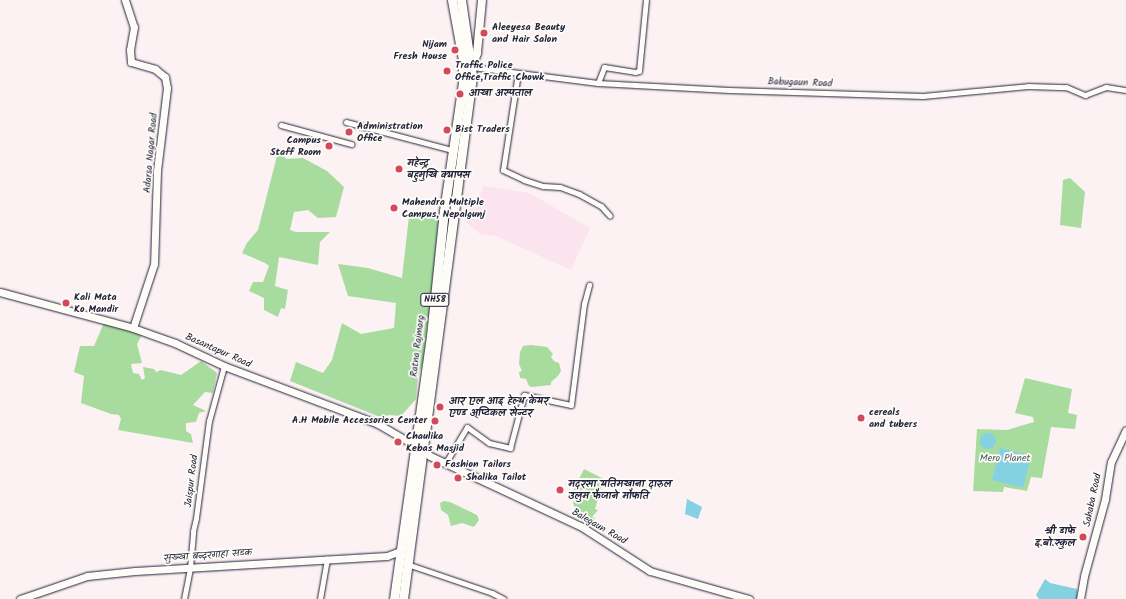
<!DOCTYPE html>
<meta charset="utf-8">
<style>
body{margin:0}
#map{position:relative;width:1126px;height:599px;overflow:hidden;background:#fcf1f3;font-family:Kalam,"Playpen Sans Deva",sans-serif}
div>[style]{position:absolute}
.built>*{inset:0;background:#fbe4ee}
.green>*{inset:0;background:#a8dc9f}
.water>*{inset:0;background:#83d1e1;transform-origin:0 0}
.round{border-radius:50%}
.roads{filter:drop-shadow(0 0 1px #22223b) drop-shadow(0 0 1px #22223b)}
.street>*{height:5px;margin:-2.5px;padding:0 2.5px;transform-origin:2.5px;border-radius:2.5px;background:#fdfcf7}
.secondary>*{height:7px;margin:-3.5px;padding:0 3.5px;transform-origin:3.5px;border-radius:3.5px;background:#fdfcf7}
.primary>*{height:8px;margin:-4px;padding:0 4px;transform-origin:4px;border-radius:4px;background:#fdfcf7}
.highway>*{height:9px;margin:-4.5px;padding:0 4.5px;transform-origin:4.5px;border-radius:4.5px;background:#fdfcf7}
.dots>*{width:11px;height:11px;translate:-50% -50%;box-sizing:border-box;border:2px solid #fdfcf7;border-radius:50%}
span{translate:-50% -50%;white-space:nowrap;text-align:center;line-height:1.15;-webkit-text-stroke:3.5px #fdfcf7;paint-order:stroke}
.shield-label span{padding:1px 3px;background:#fdfcf7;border:1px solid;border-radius:3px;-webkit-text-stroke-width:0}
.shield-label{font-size:9px;color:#22223b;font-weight:700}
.poi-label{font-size:10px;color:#22223b;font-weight:700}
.left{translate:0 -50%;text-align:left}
.right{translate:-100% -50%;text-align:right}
.street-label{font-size:10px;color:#22223b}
.park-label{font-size:10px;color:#4a5a59}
</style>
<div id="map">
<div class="built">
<i style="clip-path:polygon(483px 186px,529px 193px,590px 228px,571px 270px,496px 236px,480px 234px,464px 220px,466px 196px,479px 199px)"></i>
</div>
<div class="green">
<i style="clip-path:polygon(279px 148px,286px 159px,303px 158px,327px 171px,344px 187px,336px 217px,318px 218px,308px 210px,294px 212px,290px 230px,296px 232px,330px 232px,320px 242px,318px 265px,279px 257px,275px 286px,288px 290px,285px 309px,281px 308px,278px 317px,264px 310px,264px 298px,249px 291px,253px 282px,263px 282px,269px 266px,265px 263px,242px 253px,247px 243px,258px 230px)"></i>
<i style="clip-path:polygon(1070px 178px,1085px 192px,1081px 228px,1060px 225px,1063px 180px)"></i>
<i style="clip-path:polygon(409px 216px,441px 217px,423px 363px,418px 375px,416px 399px,401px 416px,389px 415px,380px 417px,290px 381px,296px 362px,323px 373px,332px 360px,342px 323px,361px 334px,394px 328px,396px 303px,348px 296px,338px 264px,368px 268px,402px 278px)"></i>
<i style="clip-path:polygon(104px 323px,142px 335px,137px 344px,142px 363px,131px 364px,133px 373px,139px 374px,142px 380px,145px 378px,143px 367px,154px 369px,156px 372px,161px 370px,181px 375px,201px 361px,217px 373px,213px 393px,205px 392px,193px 405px,206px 411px,199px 413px,196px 422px,186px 423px,186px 431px,191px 434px,193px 443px,118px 430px,121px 419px,119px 415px,111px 414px,81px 403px,84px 376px,74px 372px,80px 346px,94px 346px)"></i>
<i style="clip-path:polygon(531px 345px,547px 347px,553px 354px,551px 357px,554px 361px,559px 363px,561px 371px,558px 376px,551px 382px,551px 385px,532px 387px,529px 386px,526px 379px,520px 378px,519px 372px,522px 371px,519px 364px,520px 352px,523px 346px)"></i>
<i style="clip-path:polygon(1025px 378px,1072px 389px,1068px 413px,1077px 415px,1075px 429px,1051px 427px,1042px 478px,1031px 477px,1027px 491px,1004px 487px,1003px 492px,973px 491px,977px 429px,1007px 430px,1034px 422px,1033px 417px,1015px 413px)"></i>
<i style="clip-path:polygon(584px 469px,604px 479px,595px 509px,598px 510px,592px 517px,595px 518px,590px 527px,579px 519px,573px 503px,576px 496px,572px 493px)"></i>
<i style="clip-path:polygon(444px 501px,450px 502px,477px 515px,479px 520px,474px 527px,462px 523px,451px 526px,448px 515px,441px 510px,440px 503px)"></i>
</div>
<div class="water">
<i class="round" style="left:980px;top:433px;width:16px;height:16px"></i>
<i style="left:1000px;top:448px;width:32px;height:33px;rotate:14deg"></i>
<i style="clip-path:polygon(687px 499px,702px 507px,698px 519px,685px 514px)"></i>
<i style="clip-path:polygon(1045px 579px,1050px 583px,1077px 589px,1077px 599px,1039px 599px,1036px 595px)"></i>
</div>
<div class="roads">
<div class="street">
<i style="left:472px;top:67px;width:127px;rotate:7.2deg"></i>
<i style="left:598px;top:83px;width:131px;rotate:3.1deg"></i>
<i style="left:729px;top:90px;width:194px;rotate:1.8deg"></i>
<i style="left:923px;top:96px;width:105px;rotate:-5.4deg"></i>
<i style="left:1028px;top:86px;width:38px;rotate:2deg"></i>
<i style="left:1066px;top:87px;width:21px;rotate:23deg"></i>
<i style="left:1085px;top:95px;width:22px;rotate:-21deg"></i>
<i style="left:1106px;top:87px;width:20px;rotate:9deg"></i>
<i style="left:518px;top:73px;width:98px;rotate:98.8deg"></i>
<i style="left:503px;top:170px;width:23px;rotate:25deg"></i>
<i style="left:524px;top:180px;width:20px;rotate:18deg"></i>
<i style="left:543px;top:186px;width:17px;rotate:3deg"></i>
<i style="left:560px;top:187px;width:20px;rotate:20deg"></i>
<i style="left:579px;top:194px;width:25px;rotate:29deg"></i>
<i style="left:601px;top:206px;width:13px;rotate:48deg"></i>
<i style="left:598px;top:83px;width:17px;rotate:-69deg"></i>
<i style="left:604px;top:67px;width:31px;rotate:9deg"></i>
<i style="left:635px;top:72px;width:4px;rotate:-14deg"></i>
<i style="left:639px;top:71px;width:71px;rotate:-84.4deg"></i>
<i style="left:346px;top:122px;width:110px;rotate:14.8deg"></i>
<i style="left:452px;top:150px;width:2px;rotate:-63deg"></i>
<i style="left:281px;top:125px;width:73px;rotate:15.2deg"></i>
<i style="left:445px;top:464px;width:43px;rotate:-59.3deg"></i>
<i style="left:467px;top:427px;width:27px;rotate:36deg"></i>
<i style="left:489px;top:443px;width:22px;rotate:13deg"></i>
<i style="left:510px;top:448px;width:55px;rotate:-75.2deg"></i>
<i style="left:524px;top:395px;width:48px;rotate:12deg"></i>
<i style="left:571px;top:405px;width:102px;rotate:-82.7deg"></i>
<i style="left:584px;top:304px;width:20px;rotate:-75deg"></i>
<i style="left:407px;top:564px;width:90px;rotate:18.8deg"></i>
<i style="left:492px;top:593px;width:13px;rotate:27deg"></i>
<i style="left:184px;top:599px;width:32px;rotate:-79deg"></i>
<i style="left:190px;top:568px;width:37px;rotate:-85deg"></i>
<i style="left:193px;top:531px;width:13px;rotate:-77deg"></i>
<i style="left:196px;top:518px;width:98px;rotate:-82.4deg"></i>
<i style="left:209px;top:421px;width:57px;rotate:-74.7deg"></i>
<i style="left:320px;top:599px;width:41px;rotate:-80.1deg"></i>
</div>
<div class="secondary">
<i style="left:125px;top:0;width:28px;rotate:72deg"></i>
<i style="left:134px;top:27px;width:23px;rotate:100deg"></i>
<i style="left:130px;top:50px;width:12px;rotate:85deg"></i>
<i style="left:131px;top:62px;width:25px;rotate:16deg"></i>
<i style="left:155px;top:69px;width:13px;rotate:39deg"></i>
<i style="left:165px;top:77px;width:11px;rotate:80deg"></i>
<i style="left:167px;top:88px;width:84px;rotate:96.9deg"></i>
<i style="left:157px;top:171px;width:93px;rotate:91.8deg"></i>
<i style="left:154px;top:264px;width:67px;rotate:108.2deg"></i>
<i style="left:0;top:292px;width:138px;rotate:15.1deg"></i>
<i style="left:133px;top:328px;width:45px;rotate:19.7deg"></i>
<i style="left:175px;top:343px;width:54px;rotate:25.1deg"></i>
<i style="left:224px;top:366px;width:165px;rotate:20.6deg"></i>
<i style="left:378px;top:424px;width:36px;rotate:30deg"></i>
<i style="left:409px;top:442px;width:6px;rotate:9deg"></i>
<i style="left:415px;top:443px;width:20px;rotate:41deg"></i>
<i style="left:430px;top:456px;width:168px;rotate:25deg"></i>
<i style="left:582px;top:527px;width:81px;rotate:32.9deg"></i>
<i style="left:650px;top:571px;width:103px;rotate:15.8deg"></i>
<i style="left:20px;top:599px;width:71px;rotate:-18.9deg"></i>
<i style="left:87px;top:576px;width:48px;rotate:-5.9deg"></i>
<i style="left:135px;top:571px;width:252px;rotate:-3.4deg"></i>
<i style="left:387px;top:556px;width:14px;rotate:-21deg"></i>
<i style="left:1080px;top:599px;width:23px;rotate:-80deg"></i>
<i style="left:1084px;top:576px;width:80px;rotate:-74.7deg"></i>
<i style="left:1105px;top:499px;width:37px;rotate:-81deg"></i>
<i style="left:1111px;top:462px;width:35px;rotate:-65deg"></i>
</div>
<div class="primary">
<i style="left:472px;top:67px;width:15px;rotate:-70deg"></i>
<i style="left:477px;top:53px;width:53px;rotate:-84.6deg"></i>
</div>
<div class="highway">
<i style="left:394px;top:599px;width:266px;rotate:-82deg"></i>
<i style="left:431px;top:336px;width:126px;rotate:-84.1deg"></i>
<i style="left:444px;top:211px;width:129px;rotate:-81.6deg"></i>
<i style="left:463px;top:83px;width:23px;rotate:-90deg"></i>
<i style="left:463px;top:60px;width:61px;rotate:-100.4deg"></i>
<i style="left:403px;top:599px;width:528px;rotate:-82.48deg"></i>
<i style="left:472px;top:76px;width:77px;rotate:-98.2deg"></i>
</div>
</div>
<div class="dots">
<i style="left:484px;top:33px;background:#d1495b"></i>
<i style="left:455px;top:50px;background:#d1495b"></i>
<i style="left:447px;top:71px;background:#d1495b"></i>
<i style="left:460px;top:94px;background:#d1495b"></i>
<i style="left:447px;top:130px;background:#d1495b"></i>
<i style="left:349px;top:132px;background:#d1495b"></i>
<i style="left:329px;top:146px;background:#d1495b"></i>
<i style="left:399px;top:169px;background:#d1495b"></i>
<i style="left:394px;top:208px;background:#d1495b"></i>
<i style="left:66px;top:303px;background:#d1495b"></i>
<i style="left:440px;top:407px;background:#d1495b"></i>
<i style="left:861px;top:418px;background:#d1495b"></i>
<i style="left:435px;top:421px;background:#d1495b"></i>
<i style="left:398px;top:442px;background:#d1495b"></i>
<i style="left:437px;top:465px;background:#d1495b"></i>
<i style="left:458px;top:478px;background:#d1495b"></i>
<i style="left:560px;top:490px;background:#d1495b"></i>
<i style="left:1083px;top:537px;background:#d1495b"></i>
</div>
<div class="shield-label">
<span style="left:435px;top:300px">NH58</span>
</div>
<div class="poi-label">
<span class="left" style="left:492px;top:33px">Aleeyesa Beauty<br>and Hair Salon</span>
<span class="right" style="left:447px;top:50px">Nijam<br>Fresh House</span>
<span class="left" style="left:455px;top:71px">Traffic Police<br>Office,Traffic Chowk</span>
<span class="left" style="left:469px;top:94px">आखा अस्पताल</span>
<span class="left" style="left:357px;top:132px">Administration<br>Office</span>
<span class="left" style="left:455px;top:130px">Bist Traders</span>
<span class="right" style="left:321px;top:146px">Campus<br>Staff Room</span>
<span class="left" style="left:407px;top:169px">महेन्द्र<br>बहुमुखि क्यापस</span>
<span class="left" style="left:402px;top:208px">Mahendra Multiple<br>Campus, Nepalgunj</span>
<span class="left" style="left:74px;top:303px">Kali Mata<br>Ko Mandir</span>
<span class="left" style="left:449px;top:407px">आर एल आइ हेल्थ केयर<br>एण्ड अ्प्टिकल सेन्टर</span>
<span class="left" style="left:869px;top:418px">cereals<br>and tubers</span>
<span class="right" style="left:427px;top:421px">A.H Mobile Accessories Center</span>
<span class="left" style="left:406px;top:442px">Chaulika<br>Kebas Masjid</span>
<span class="left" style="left:445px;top:465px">Fashion Tailors</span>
<span class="left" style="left:466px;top:478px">Shalika Tailot</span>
<span class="left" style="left:568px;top:490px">मदरसा यतिमखाना दारुल<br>उलुम फैजाने माैफति</span>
<span class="right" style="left:1075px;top:537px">श्री डाफे<br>इ.बाे.स्कुल</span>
</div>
<div class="street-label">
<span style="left:800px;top:83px;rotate:2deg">Babugaun Road</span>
<span style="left:151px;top:153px;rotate:-85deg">Adarsa Nagar Road</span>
<span style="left:418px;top:346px;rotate:-83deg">Ratna Rajmarg</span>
<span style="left:218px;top:351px;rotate:24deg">Basantapur Road</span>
<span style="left:192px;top:481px;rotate:-83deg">Jaispur Road</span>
<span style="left:1093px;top:500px;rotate:-78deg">Sahaba Road</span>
<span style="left:599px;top:527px;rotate:30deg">Balegaun Road</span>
<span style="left:208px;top:556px;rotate:-4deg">सुख्खा बन्दरगाहा सडक</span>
</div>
<div class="park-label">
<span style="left:1005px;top:459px">Mero Planet</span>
</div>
</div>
